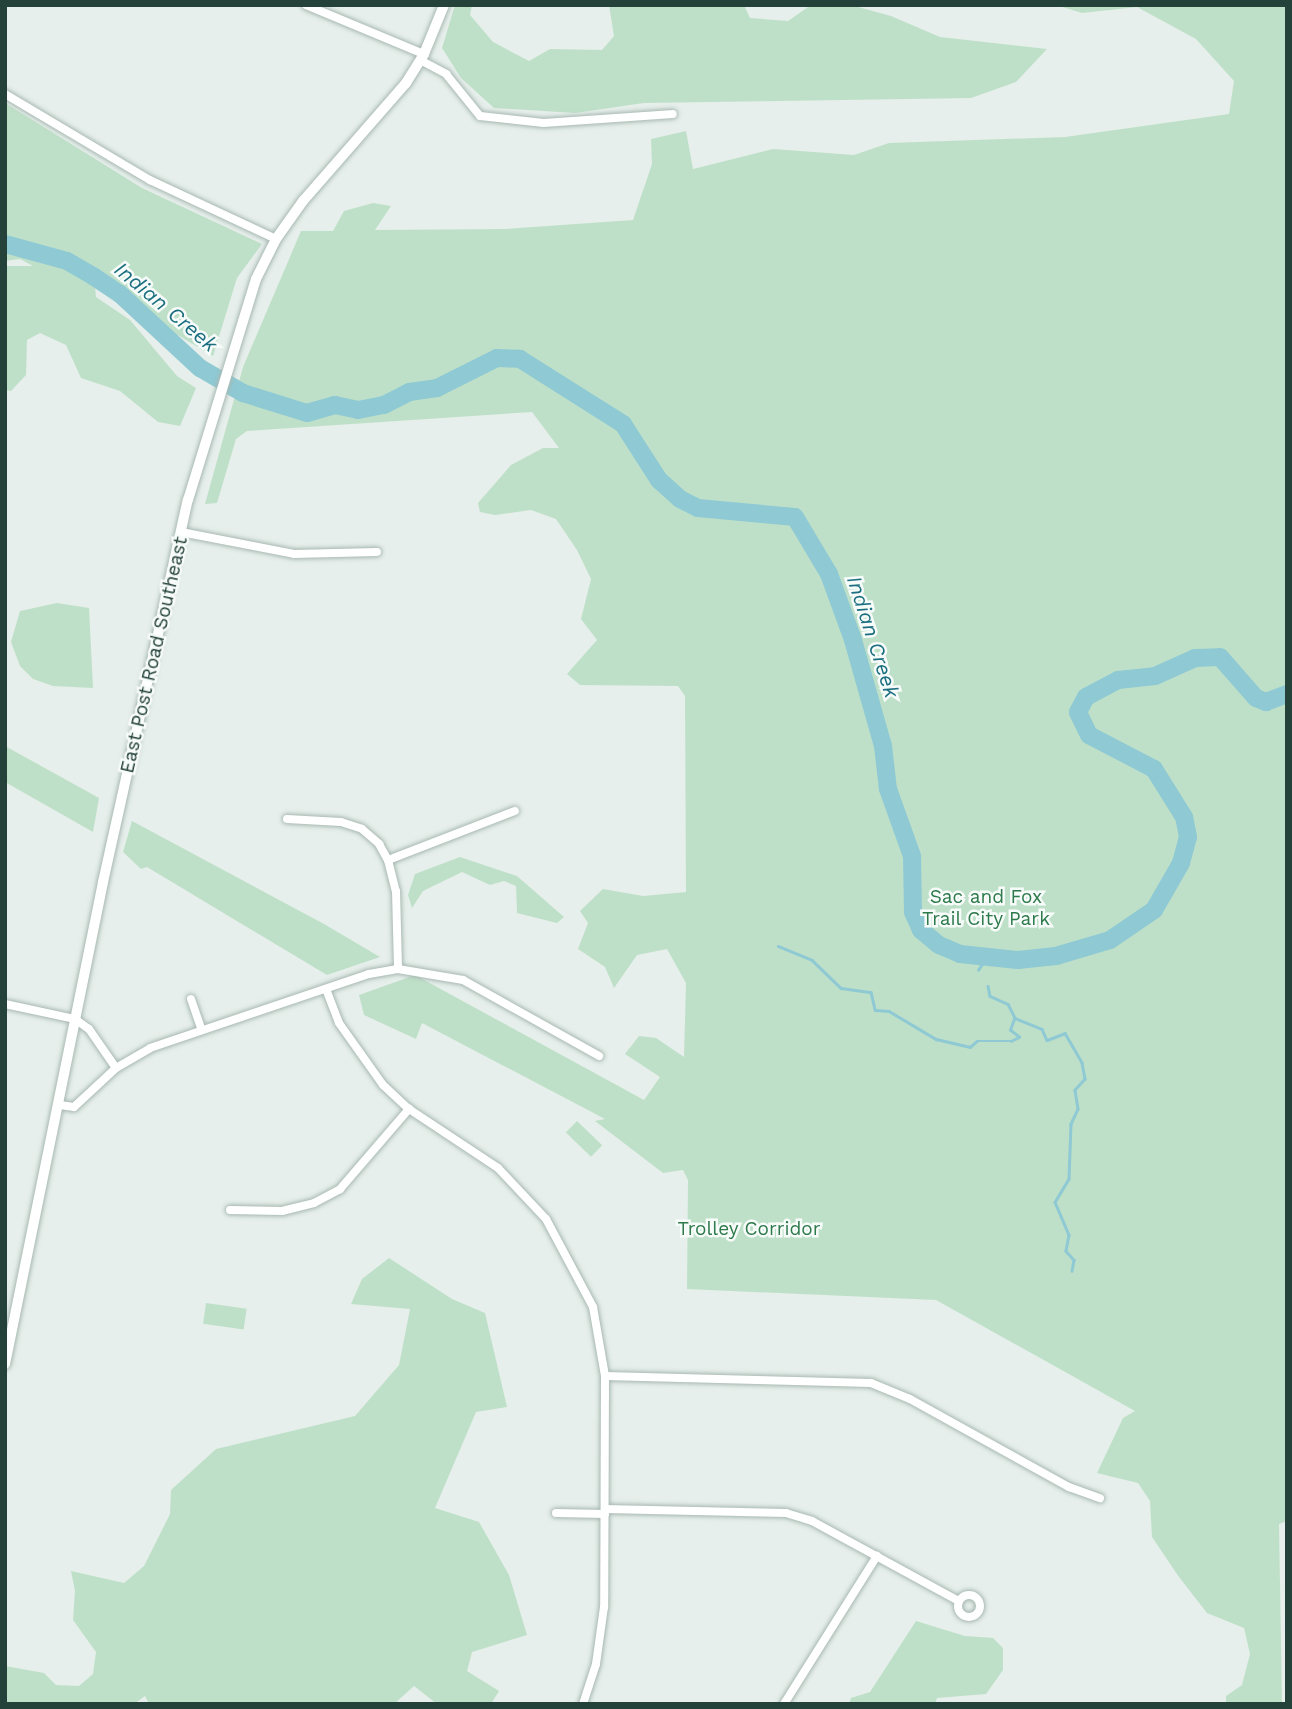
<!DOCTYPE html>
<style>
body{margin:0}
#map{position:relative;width:1292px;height:1709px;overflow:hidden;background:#e6efeb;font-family:"Work Sans",sans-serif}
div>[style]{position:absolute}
.green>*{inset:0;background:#bfe0c8;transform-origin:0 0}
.stream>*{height:2.5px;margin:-1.25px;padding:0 1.25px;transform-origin:1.25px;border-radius:1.25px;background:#8ec9d4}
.river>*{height:18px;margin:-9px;padding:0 9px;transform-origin:9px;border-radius:9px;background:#8ec9d4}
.roads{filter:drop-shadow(0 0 2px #a8b8b2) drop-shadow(0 0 2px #a8b8b2)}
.minor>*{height:8px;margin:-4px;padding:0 4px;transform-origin:4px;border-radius:4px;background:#fff}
.minor>.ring{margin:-4px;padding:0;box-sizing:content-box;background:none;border:8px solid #fff;border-radius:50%}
.secondary>*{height:10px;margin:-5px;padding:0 5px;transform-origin:5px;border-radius:5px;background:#fff}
span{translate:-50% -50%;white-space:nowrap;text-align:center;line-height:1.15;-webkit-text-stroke:5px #f7fbf9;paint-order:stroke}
.street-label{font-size:19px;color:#24423a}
.park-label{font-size:19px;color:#2d7a4b}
.water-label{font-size:21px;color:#1c6f80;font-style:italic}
.frame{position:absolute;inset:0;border:7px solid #24423a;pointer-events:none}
</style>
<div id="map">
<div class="green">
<i style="clip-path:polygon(455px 5px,472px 5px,470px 15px,493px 42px,529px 61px,550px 49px,602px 50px,614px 36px,609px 5px,744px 5px,750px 18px,788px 21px,811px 5px,851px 5px,891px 16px,940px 37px,1047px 49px,1016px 82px,971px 98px,644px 103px,575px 113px,494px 108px,461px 78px,442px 48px)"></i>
<i style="clip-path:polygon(1056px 5px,1287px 5px,1287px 1521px,1279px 1524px,1282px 1704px,1226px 1704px,1226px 1696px,1242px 1685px,1250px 1654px,1244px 1628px,1207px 1613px,1179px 1577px,1152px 1537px,1150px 1501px,1138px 1483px,1097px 1473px,1123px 1418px,1135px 1411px,936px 1300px,687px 1289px,688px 1180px,683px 1170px,663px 1173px,595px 1121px,605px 1119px,422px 1023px,416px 1039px,364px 1015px,359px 995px,415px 975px,644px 1100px,660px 1077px,625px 1054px,639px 1036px,656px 1038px,684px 1057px,686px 983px,667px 949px,637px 955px,614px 988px,605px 967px,578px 949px,588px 923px,580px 911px,603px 889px,643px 896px,686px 892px,685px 696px,678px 686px,580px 685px,567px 674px,597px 640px,581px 619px,591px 579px,577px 550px,556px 519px,531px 510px,495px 515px,480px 512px,478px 503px,511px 465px,543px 448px,559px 448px,532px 412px,247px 431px,236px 439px,217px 503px,205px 504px,243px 367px,301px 231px,333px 231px,344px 211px,373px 203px,391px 206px,375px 230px,506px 229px,633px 220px,652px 164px,651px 139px,686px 131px,693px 169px,773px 149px,854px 155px,889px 143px,1065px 137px,1229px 114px,1234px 81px,1196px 39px,1137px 7px,1082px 13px)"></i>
<i style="clip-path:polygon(5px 103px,142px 188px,262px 244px,237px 278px,213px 356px,95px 286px,96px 297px,130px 320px,177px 376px,196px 388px,180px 426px,158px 422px,120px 391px,81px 378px,66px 345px,40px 333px,27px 340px,26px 375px,11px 391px,5px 390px,5px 266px,33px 266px,20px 259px,5px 261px)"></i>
<i style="clip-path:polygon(57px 603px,89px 608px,93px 688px,53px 686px,33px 679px,20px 666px,11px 642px,20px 611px)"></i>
<i style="clip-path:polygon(5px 746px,99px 798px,93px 832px,5px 782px)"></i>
<i style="clip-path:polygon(132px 821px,324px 924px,380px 957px,327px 975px,147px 867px,141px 869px,123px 852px)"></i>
<i style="clip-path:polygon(460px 857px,517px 876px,564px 917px,557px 923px,517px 913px,516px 886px,504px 881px,490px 885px,462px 872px,423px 891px,412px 908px,408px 895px,415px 874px)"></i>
<i style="left:577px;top:1121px;width:35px;height:16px;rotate:44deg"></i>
<i style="clip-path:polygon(389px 1258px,452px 1299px,485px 1313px,507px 1407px,476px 1412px,435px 1508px,479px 1522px,509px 1575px,527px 1635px,472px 1652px,467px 1671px,499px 1691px,491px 1704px,437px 1704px,414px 1686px,394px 1704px,149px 1704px,145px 1696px,134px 1704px,5px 1704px,5px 1666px,44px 1673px,56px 1685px,79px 1686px,93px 1674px,96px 1652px,73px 1620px,75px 1591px,71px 1571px,124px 1583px,144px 1566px,170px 1514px,171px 1490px,216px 1449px,355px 1416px,399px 1365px,410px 1309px,351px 1304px,362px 1279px)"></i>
<i style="left:206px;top:1303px;width:41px;height:21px;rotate:8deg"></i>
<i style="clip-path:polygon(916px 1621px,965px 1636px,993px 1638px,1003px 1648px,1003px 1670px,986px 1694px,937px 1698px,935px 1704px,849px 1704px,851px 1698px,870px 1692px)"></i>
</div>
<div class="stream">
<i style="left:778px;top:946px;width:37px;rotate:22deg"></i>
<i style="left:812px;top:960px;width:40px;rotate:44deg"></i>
<i style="left:841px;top:988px;width:30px;rotate:8deg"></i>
<i style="left:871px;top:992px;width:18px;rotate:77deg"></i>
<i style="left:875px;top:1010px;width:14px;rotate:4deg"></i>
<i style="left:889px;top:1011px;width:55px;rotate:30.8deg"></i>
<i style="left:936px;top:1039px;width:35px;rotate:13deg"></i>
<i style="left:970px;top:1047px;width:9px;rotate:-41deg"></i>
<i style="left:977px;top:1041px;width:34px"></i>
<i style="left:1011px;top:1041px;width:9px;rotate:-27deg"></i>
<i style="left:1019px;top:1037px;width:11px;rotate:-142deg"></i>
<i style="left:1010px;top:1030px;width:12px;rotate:-70deg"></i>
<i style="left:978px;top:970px;width:14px;rotate:-56deg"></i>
<i style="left:988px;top:986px;width:10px;rotate:79deg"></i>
<i style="left:990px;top:996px;width:20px;rotate:24deg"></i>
<i style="left:1008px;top:1004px;width:16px;rotate:63deg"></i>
<i style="left:1015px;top:1018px;width:29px;rotate:22deg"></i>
<i style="left:1042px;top:1029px;width:12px;rotate:66deg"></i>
<i style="left:1047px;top:1040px;width:19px;rotate:-21deg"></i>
<i style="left:1065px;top:1033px;width:34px;rotate:60deg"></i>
<i style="left:1082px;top:1063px;width:16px;rotate:79deg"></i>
<i style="left:1085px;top:1079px;width:15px;rotate:132deg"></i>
<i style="left:1075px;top:1090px;width:19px;rotate:81deg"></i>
<i style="left:1078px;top:1109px;width:17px;rotate:115deg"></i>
<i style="left:1071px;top:1124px;width:55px;rotate:92.1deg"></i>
<i style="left:1069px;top:1179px;width:27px;rotate:121deg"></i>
<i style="left:1055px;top:1202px;width:36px;rotate:67deg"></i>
<i style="left:1069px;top:1235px;width:16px;rotate:101deg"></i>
<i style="left:1066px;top:1251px;width:12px;rotate:48deg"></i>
<i style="left:1074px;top:1260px;width:11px;rotate:100deg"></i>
</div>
<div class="river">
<i style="left:5px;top:244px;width:64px;rotate:15.3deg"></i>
<i style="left:67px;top:261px;width:30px;rotate:30deg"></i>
<i style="left:93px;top:276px;width:32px;rotate:34deg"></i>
<i style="left:120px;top:294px;width:109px;rotate:42.8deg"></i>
<i style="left:200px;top:368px;width:50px;rotate:30.2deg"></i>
<i style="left:243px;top:393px;width:67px;rotate:17.4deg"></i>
<i style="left:307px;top:413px;width:29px;rotate:-16deg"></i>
<i style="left:335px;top:405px;width:24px;rotate:12deg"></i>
<i style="left:358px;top:410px;width:26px;rotate:-11deg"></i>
<i style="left:384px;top:405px;width:28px;rotate:-27deg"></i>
<i style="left:409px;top:392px;width:28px;rotate:-8deg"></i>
<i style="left:437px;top:388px;width:67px;rotate:-26.6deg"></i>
<i style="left:497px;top:358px;width:23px;rotate:2deg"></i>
<i style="left:520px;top:359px;width:122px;rotate:32.3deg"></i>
<i style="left:623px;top:424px;width:67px;rotate:57.3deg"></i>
<i style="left:659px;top:480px;width:28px;rotate:42deg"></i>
<i style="left:680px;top:499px;width:20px;rotate:27deg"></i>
<i style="left:698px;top:508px;width:97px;rotate:5.3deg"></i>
<i style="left:795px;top:517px;width:66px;rotate:59.2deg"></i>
<i style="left:829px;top:574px;width:70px;rotate:70deg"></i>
<i style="left:853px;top:640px;width:110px;rotate:74.2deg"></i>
<i style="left:883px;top:746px;width:43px;rotate:83.4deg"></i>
<i style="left:888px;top:789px;width:71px;rotate:70.3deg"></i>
<i style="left:912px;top:856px;width:56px;rotate:89deg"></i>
<i style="left:913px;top:912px;width:20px;rotate:66deg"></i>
<i style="left:921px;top:930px;width:23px;rotate:40deg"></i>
<i style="left:939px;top:945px;width:23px;rotate:23deg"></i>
<i style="left:960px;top:954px;width:58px;rotate:5.9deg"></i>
<i style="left:1018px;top:960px;width:38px;rotate:-6deg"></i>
<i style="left:1056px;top:956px;width:56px;rotate:-16.5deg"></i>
<i style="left:1110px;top:940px;width:53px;rotate:-34.3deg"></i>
<i style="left:1154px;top:910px;width:54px;rotate:-60.1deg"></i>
<i style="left:1181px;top:863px;width:27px;rotate:-75deg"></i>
<i style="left:1188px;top:837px;width:20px;rotate:-101deg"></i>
<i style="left:1184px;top:817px;width:57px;rotate:-122deg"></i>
<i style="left:1154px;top:769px;width:73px;rotate:-152.4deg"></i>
<i style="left:1089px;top:735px;width:25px;rotate:-116deg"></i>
<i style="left:1078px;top:712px;width:17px;rotate:-62deg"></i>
<i style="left:1086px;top:697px;width:36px;rotate:-28deg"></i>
<i style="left:1118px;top:680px;width:37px;rotate:-6deg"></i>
<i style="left:1155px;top:676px;width:44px;rotate:-24.2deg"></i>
<i style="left:1195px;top:658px;width:25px;rotate:-2deg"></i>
<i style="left:1220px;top:657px;width:55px;rotate:48.7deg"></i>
<i style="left:1256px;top:698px;width:11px;rotate:22deg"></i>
<i style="left:1266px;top:702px;width:22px;rotate:-21deg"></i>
</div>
<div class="roads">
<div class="minor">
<i style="left:306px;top:5px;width:128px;rotate:22.6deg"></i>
<i style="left:420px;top:60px;width:30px;rotate:28deg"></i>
<i style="left:446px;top:74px;width:54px;rotate:51deg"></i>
<i style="left:480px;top:116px;width:64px;rotate:6.2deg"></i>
<i style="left:544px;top:123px;width:129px;rotate:-4deg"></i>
<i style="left:5px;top:94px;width:169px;rotate:30.7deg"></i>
<i style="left:150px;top:180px;width:139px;rotate:25.1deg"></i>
<i style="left:181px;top:532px;width:115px;rotate:11deg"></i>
<i style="left:294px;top:554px;width:83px;rotate:-1.4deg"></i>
<i style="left:287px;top:819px;width:54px;rotate:3.2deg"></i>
<i style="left:341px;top:822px;width:22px;rotate:18deg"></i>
<i style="left:362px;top:829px;width:23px;rotate:41deg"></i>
<i style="left:379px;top:844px;width:18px;rotate:61deg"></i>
<i style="left:388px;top:860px;width:32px;rotate:76deg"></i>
<i style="left:396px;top:891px;width:78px;rotate:88.5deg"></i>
<i style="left:388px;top:860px;width:136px;rotate:-21.1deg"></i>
<i style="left:326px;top:989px;width:36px;rotate:69deg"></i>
<i style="left:339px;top:1023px;width:76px;rotate:54.6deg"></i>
<i style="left:383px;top:1085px;width:35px;rotate:43deg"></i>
<i style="left:409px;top:1109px;width:107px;rotate:33.5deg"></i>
<i style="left:498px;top:1168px;width:70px;rotate:46.7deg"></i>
<i style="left:546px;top:1219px;width:100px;rotate:61.9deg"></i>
<i style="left:593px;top:1307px;width:70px;rotate:80.1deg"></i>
<i style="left:605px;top:1376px;width:231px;rotate:90.2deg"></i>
<i style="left:604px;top:1607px;width:58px;rotate:98deg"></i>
<i style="left:596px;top:1664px;width:42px;rotate:108deg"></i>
<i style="left:191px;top:999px;width:31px;rotate:71deg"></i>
<i style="left:5px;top:1004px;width:72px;rotate:12.1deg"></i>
<i style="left:75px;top:1019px;width:17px;rotate:36deg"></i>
<i style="left:89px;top:1029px;width:47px;rotate:55.3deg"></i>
<i style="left:60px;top:1105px;width:14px;rotate:8deg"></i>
<i style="left:74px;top:1107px;width:57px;rotate:-42.9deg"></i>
<i style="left:116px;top:1068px;width:39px;rotate:-30deg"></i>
<i style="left:150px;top:1048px;width:231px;rotate:-18.7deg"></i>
<i style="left:369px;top:974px;width:29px;rotate:-10deg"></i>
<i style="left:398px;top:969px;width:66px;rotate:9.6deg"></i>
<i style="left:463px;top:980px;width:156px;rotate:29.2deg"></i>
<i style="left:230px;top:1210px;width:52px;rotate:1.1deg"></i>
<i style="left:282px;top:1211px;width:33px;rotate:-14deg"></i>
<i style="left:314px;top:1203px;width:30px;rotate:-28deg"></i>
<i style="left:340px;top:1189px;width:106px;rotate:-49.2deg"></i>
<i style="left:605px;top:1376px;width:266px;rotate:1.5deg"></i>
<i style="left:871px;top:1383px;width:42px;rotate:22.3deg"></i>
<i style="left:910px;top:1399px;width:182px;rotate:29deg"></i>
<i style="left:1069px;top:1487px;width:33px;rotate:20deg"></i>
<i style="left:605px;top:1509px;width:181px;rotate:1.3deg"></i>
<i style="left:786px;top:1513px;width:27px;rotate:17deg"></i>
<i style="left:812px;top:1521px;width:167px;rotate:28.6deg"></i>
<i style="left:556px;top:1513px;width:49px;rotate:1.2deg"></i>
<i class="ring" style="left:958px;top:1595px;width:14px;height:14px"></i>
<i style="left:784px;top:1704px;width:175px;rotate:-57.9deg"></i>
</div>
<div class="secondary">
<i style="left:5px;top:1364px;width:492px;rotate:-78.5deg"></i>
<i style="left:103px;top:882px;width:391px;rotate:-77.5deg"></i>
<i style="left:188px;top:500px;width:231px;rotate:-72.9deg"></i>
<i style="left:256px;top:279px;width:45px;rotate:-63.4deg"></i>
<i style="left:276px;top:239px;width:47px;rotate:-54.6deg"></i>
<i style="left:303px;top:201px;width:157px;rotate:-48.9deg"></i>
<i style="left:406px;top:83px;width:34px;rotate:-58deg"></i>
<i style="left:424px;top:54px;width:53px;rotate:-67.8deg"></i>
</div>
</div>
<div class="street-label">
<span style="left:154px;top:655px;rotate:-77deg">East Post Road Southeast</span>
</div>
<div class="park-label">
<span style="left:986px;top:908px">Sac and Fox<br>Trail City Park</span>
<span style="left:749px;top:1229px">Trolley Corridor</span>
</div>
<div class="water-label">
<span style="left:166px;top:307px;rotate:40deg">Indian Creek</span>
<span style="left:873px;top:637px;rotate:72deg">Indian Creek</span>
</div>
<div class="frame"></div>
</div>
